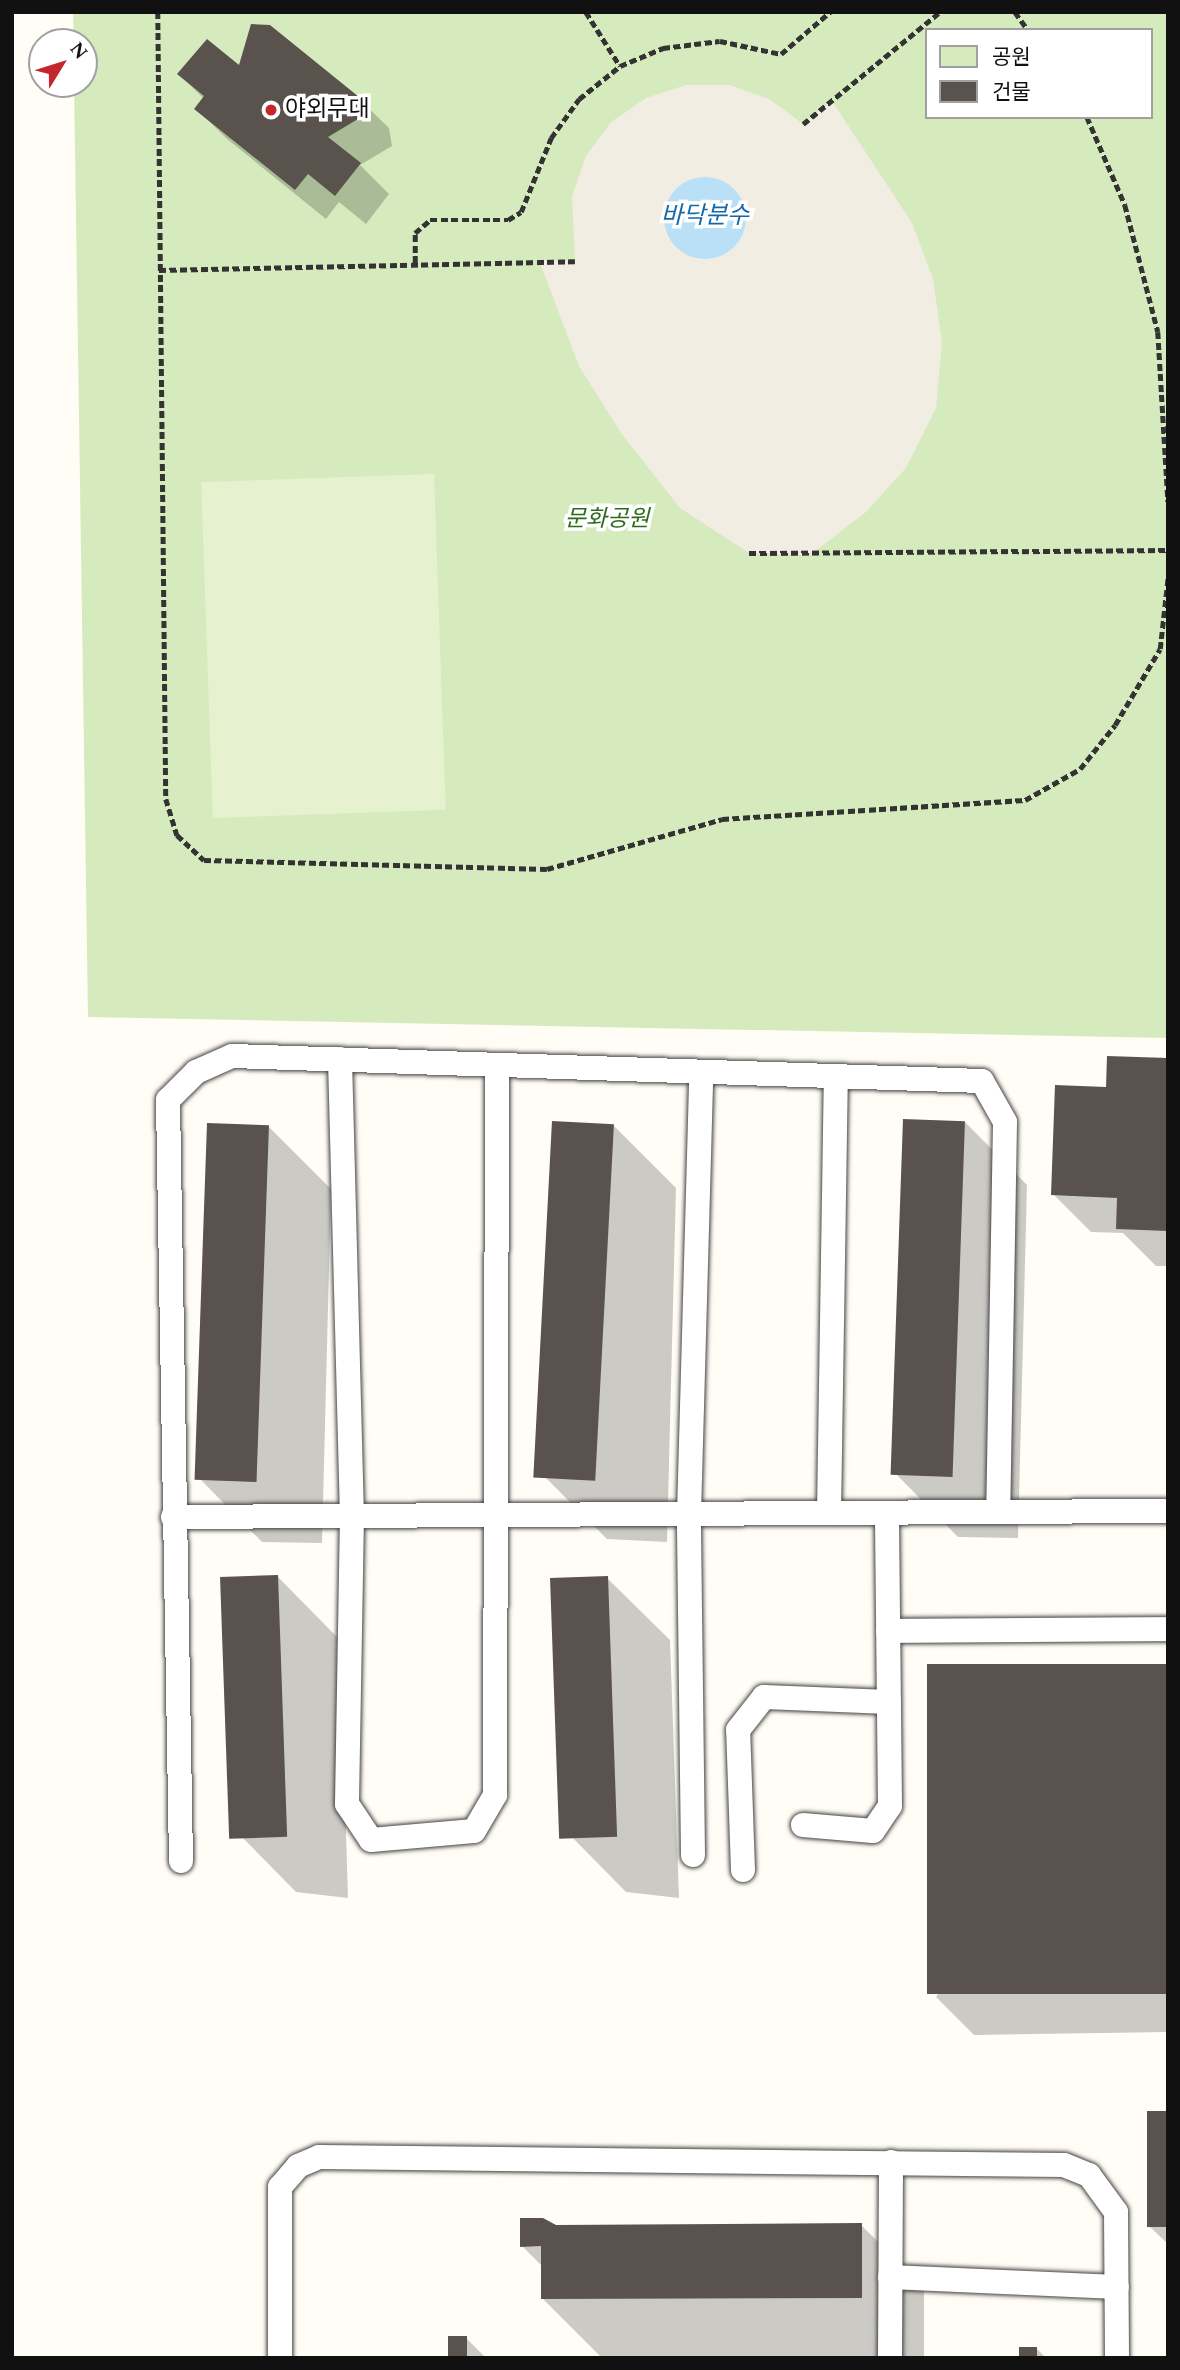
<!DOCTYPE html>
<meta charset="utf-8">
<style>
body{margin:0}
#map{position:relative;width:1180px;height:2370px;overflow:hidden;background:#fffdf5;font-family:Spectral,"Noto Sans KR",serif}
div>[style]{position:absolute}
.green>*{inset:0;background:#d5ebbd}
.pitch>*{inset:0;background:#e6f2cf;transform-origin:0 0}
.plaza>*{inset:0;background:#f1ede2}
.water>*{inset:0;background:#b9e0f7}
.round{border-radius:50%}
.shadow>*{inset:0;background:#0003}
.building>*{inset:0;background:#5a524d;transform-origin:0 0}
.path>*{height:4.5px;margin-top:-2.25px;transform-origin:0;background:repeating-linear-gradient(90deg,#333 0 7px,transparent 0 10.5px)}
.roads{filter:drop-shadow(0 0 2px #444) drop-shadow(0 0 2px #444)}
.lane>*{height:24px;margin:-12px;padding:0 12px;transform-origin:12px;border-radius:12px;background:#fff}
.dots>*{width:19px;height:19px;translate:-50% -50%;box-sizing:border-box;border:4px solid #fff;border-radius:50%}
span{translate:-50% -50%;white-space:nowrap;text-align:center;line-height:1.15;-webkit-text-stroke:7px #fff;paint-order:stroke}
.poi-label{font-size:23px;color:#111}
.left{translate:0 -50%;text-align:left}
.park-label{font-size:23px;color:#2f6b1f;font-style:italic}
.water-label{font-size:24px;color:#1768a6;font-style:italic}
.frame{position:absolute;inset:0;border:14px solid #111;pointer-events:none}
.legend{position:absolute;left:925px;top:28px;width:228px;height:91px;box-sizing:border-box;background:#fff;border:2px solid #a0a0a0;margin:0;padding:9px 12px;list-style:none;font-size:21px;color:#111}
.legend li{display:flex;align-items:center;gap:14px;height:35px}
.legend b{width:35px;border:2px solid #a0a0a0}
.north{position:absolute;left:28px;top:28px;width:70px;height:70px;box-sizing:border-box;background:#fff;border:2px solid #a0a0a0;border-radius:50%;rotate:52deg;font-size:19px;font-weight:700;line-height:28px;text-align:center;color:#111}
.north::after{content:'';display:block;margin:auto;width:24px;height:32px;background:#c4262e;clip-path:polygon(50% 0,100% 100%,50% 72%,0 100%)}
</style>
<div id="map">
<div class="green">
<i style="clip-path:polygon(evenodd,73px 12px,1168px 12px,1168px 1038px,88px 1017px,74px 84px,84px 84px,84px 42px,74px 42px,73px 12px,926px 30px,1150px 30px,1150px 117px,926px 117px,926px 30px)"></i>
</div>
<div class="pitch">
<i style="left:434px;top:474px;width:336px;height:233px;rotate:88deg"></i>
</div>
<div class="plaza">
<i style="clip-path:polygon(686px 85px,729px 85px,769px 99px,803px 124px,832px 101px,912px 223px,933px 279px,942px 342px,936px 408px,906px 468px,866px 512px,810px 555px,749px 553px,680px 508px,621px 433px,579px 366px,539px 260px,575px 261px,572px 196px,586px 156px,611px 122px,646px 98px)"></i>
</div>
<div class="water">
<i class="round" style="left:664px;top:177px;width:82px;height:82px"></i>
</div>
<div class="shadow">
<i style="clip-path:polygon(240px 68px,358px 98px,389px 128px,392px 146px,360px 165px,389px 194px,366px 224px,339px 202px,326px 219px,226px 138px,196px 108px,204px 99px,179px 74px)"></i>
<i style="clip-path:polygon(1168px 1060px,1168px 1266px,1156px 1266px,1123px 1233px,1091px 1232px,1053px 1194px,1107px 1089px)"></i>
<i style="clip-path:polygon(965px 1122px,1027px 1185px,1018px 1538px,958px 1537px,896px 1474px)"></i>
<i style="clip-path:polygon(613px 1125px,676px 1188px,667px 1542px,607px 1539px,545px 1477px)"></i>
<i style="clip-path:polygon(269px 1127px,331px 1189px,322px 1543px,262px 1542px,200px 1479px)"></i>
<i style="clip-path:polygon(278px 1577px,340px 1640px,348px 1898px,296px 1892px,234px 1829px)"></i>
<i style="clip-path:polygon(607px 1578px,670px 1640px,679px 1898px,626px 1892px,564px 1829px)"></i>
<i style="clip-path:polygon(1168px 1665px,1168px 2032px,974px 2035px,936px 1997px)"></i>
<i style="clip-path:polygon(1168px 2113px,1168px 2244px,1150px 2227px)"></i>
<i style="clip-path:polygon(861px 2225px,924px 2287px,924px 2358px,602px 2358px,543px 2299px,542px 2266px,522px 2246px,556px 2227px)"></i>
<i style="clip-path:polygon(466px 2338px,486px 2358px,449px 2358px)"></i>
<i style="clip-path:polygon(1037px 2349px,1046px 2358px,1020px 2358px)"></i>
</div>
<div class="building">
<i style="clip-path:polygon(251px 24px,270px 25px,359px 97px,363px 116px,328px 137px,361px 163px,335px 196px,308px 174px,295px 190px,194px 109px,204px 96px,177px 74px,207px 39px,239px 65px)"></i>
<i style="clip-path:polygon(1107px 1056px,1168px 1058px,1168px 1231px,1116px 1229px,1117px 1198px,1051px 1195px,1055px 1085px,1106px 1087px)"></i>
<i style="left:903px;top:1119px;width:62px;height:356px;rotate:2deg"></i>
<i style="left:552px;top:1121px;width:62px;height:357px;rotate:3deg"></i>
<i style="left:207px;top:1123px;width:62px;height:357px;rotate:2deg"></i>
<i style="left:278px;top:1575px;width:262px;height:58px;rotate:88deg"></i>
<i style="left:608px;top:1576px;width:261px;height:58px;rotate:88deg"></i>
<i style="left:1168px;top:1664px;width:330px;height:241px;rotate:90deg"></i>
<i style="left:1147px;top:2111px;width:21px;height:116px"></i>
<i style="clip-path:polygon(520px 2218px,543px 2218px,556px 2225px,862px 2223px,862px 2298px,541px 2299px,541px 2246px,520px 2247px)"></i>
<i style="left:467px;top:2336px;width:22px;height:19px;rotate:90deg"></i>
<i style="left:1019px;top:2347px;width:18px;height:11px"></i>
</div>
<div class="path">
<i style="left:158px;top:12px;width:787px;rotate:89.42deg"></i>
<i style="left:166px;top:799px;width:38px;rotate:73deg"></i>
<i style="left:177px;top:835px;width:37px;rotate:43deg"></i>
<i style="left:204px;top:860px;width:343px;rotate:1.5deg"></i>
<i style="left:547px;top:869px;width:182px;rotate:-15.9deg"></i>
<i style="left:722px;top:819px;width:304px;rotate:-3.6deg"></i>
<i style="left:1025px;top:800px;width:63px;rotate:-29.4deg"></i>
<i style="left:1080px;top:769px;width:56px;rotate:-51.5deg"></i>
<i style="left:1115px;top:725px;width:88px;rotate:-59.4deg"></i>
<i style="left:1160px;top:649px;width:72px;rotate:-83.7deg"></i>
<i style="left:586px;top:12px;width:64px;rotate:57.8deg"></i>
<i style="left:1015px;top:12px;width:22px;rotate:54deg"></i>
<i style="left:1087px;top:117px;width:96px;rotate:66.6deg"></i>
<i style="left:1125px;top:205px;width:131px;rotate:75.4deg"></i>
<i style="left:1158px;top:332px;width:170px;rotate:86.6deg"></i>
<i style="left:803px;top:124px;width:177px;rotate:-39.3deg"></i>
<i style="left:415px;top:263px;width:30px;rotate:-90deg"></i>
<i style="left:415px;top:233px;width:20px;rotate:-41deg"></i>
<i style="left:430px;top:220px;width:78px"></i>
<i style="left:508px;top:220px;width:15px;rotate:-32deg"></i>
<i style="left:521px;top:212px;width:80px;rotate:-67.9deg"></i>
<i style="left:551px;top:138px;width:48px;rotate:-54.3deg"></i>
<i style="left:579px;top:99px;width:53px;rotate:-38.8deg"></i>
<i style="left:620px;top:66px;width:47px;rotate:-22.7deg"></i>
<i style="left:663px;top:48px;width:57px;rotate:-7deg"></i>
<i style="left:720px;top:41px;width:62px;rotate:12deg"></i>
<i style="left:781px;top:54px;width:65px;rotate:-40.6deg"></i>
<i style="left:159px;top:270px;width:416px;rotate:-1.2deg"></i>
<i style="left:749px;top:553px;width:419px;rotate:-0.4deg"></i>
</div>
<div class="roads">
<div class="lane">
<i style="left:340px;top:1059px;width:457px;rotate:88.5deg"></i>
<i style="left:352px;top:1516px;width:288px;rotate:91deg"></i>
<i style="left:347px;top:1804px;width:43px;rotate:56.3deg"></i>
<i style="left:371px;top:1840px;width:103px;rotate:-5deg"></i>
<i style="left:474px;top:1831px;width:42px;rotate:-59.7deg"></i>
<i style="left:495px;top:1795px;width:730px;rotate:-89.84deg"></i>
<i style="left:829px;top:1513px;width:436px;rotate:-89.1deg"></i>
<i style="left:173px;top:1517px;width:995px;rotate:-0.35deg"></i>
<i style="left:888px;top:1631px;width:280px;rotate:-0.4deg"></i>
<i style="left:803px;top:1825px;width:70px;rotate:4.9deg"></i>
<i style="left:873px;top:1831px;width:30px;rotate:-56deg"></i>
<i style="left:890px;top:1806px;width:293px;rotate:-90.6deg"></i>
<i style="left:693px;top:1855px;width:341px;rotate:-90.7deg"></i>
<i style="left:689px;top:1514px;width:442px;rotate:-88.4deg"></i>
<i style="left:181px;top:1861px;width:761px;rotate:-90.98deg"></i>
<i style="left:168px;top:1100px;width:40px;rotate:-45deg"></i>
<i style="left:196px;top:1072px;width:39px;rotate:-24deg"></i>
<i style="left:232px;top:1056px;width:750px;rotate:1.91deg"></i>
<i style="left:982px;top:1081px;width:47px;rotate:60.7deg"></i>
<i style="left:1005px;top:1122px;width:390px;rotate:91deg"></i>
<i style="left:743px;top:1870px;width:140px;rotate:-92deg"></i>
<i style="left:738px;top:1730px;width:42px;rotate:-51.8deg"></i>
<i style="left:764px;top:1697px;width:125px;rotate:2.3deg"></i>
<i style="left:890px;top:2277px;width:227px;rotate:2.5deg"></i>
<i style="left:280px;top:2358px;width:171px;rotate:-90deg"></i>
<i style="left:280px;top:2187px;width:28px;rotate:-49deg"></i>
<i style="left:298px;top:2166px;width:23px;rotate:-23deg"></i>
<i style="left:319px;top:2157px;width:745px;rotate:0.62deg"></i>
<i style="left:1064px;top:2165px;width:27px;rotate:22deg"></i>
<i style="left:1089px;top:2175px;width:46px;rotate:53.9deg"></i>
<i style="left:1116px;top:2212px;width:146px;rotate:89.6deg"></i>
<i style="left:890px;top:2358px;width:196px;rotate:-89.7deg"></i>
</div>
</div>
<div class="dots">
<i style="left:271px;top:110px;background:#c4262e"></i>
</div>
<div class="poi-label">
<span class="left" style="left:285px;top:110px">야외무대</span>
</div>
<div class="park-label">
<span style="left:607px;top:520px">문화공원</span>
</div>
<div class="water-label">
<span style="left:705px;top:217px">바닥분수</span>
</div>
<div class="frame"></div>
<ul class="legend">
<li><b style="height:19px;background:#d5ebbd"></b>공원</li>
<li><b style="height:19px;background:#5a524d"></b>건물</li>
</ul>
<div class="north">N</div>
</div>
